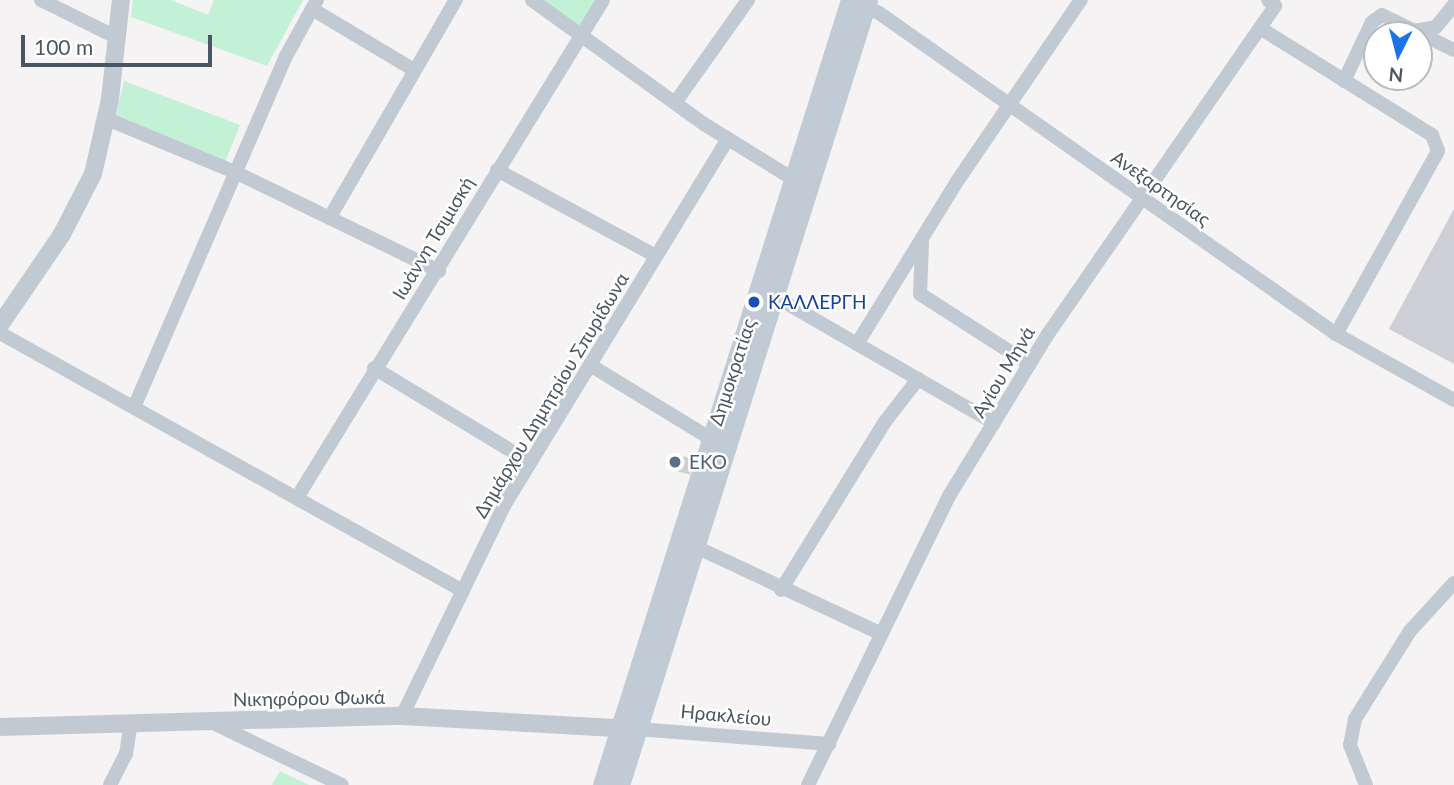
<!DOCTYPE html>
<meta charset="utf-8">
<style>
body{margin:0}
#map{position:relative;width:1454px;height:785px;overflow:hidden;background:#f5f3f3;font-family:Lato,sans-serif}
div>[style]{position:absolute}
.green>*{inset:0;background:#c3f1d5}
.building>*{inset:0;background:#cdcfd5;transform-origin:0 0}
.minor>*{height:14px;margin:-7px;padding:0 7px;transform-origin:7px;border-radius:7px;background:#c1cad2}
.tertiary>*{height:18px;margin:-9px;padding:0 9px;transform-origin:9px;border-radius:9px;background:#c1cad2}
.secondary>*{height:19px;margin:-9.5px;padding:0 9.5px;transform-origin:9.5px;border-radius:9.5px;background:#c1cbd6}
.dots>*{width:19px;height:19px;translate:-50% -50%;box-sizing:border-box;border:4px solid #fff;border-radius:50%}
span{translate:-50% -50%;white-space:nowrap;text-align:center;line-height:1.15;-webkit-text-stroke:5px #fff;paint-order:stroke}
.street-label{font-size:19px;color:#4a5661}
.transit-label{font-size:19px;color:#164399}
.left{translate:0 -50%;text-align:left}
.service-label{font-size:19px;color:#4e5e75}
.north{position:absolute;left:1363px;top:21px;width:70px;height:70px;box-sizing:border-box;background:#fff;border:2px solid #b7bbc0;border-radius:50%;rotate:186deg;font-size:19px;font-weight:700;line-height:28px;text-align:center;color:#4a5661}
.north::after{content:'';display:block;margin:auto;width:24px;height:32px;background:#1a73e8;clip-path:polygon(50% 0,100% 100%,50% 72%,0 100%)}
.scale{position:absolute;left:21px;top:35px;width:191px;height:32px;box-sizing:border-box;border:4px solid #4a5661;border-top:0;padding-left:9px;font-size:21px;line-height:24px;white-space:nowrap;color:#4a5661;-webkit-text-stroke:5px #fff;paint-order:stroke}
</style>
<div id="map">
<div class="green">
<i style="clip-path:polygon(133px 0,171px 0,208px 15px,214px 0,303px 0,267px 66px,131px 17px)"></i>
<i style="clip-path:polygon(542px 0,595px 0,577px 29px)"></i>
<i style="clip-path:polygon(124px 81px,240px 125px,225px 162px,116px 115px)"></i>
<i style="clip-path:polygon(280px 771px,309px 785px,272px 785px)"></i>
</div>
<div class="building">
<i style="clip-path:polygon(1454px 209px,1454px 364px,1389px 329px)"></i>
<i style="left:682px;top:456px;width:12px;height:16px;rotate:14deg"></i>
</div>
<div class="minor">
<i style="left:41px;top:0;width:86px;rotate:26.3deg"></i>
<i style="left:532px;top:0;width:212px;rotate:35.8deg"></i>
<i style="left:704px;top:124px;width:105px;rotate:31.7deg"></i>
<i style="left:859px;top:4px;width:22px;rotate:24deg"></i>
<i style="left:879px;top:13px;width:558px;rotate:35.08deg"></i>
<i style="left:1336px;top:334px;width:135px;rotate:29.2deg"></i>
<i style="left:312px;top:9px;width:119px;rotate:30.9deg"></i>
<i style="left:1260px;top:28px;width:203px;rotate:31.9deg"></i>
<i style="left:1432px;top:135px;width:17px;rotate:69deg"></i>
<i style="left:1438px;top:151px;width:210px;rotate:119.1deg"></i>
<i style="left:1414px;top:31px;width:22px;rotate:-10deg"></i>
<i style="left:1436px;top:27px;width:28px;rotate:-51deg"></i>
<i style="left:1344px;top:81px;width:65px;rotate:-64.6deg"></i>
<i style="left:1372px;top:22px;width:12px;rotate:-35deg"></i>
<i style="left:1382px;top:15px;width:80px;rotate:25.9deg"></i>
<i style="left:677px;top:100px;width:123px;rotate:-54.6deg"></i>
<i style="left:107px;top:119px;width:139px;rotate:22.5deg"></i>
<i style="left:235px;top:172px;width:227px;rotate:25.9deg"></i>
<i style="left:497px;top:170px;width:181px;rotate:28.4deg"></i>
<i style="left:330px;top:217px;width:251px;rotate:-59.9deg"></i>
<i style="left:922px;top:243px;width:51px;rotate:92.2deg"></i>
<i style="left:920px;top:294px;width:130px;rotate:32.7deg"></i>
<i style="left:774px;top:296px;width:254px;rotate:30deg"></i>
<i style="left:0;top:333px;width:530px;rotate:29.13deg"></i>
<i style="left:857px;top:344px;width:193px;rotate:-58.4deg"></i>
<i style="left:958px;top:180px;width:218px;rotate:-55.7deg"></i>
<i style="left:590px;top:365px;width:142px;rotate:31.4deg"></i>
<i style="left:374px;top:368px;width:182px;rotate:31.1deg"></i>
<i style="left:135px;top:405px;width:378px;rotate:-66.6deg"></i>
<i style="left:285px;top:58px;width:66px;rotate:-61.1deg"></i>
<i style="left:298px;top:496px;width:582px;rotate:-58.41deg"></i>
<i style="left:696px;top:547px;width:203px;rotate:25.1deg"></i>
<i style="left:781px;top:590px;width:196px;rotate:-58.3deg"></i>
<i style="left:884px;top:423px;width:56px;rotate:-52.3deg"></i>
<i style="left:402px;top:716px;width:236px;rotate:-64.1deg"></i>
<i style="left:505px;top:504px;width:428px;rotate:-58.6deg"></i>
<i style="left:211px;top:722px;width:145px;rotate:25.7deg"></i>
<i style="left:638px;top:729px;width:192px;rotate:4.5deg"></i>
<i style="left:110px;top:785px;width:35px;rotate:-63deg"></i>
<i style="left:126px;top:754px;width:30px;rotate:-81deg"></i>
<i style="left:808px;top:785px;width:322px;rotate:-64deg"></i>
<i style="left:949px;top:496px;width:190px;rotate:-58.6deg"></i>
<i style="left:1048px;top:334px;width:399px;rotate:-55.3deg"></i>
<i style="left:1275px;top:6px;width:9px;rotate:-139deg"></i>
<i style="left:1366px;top:785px;width:43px;rotate:-111.8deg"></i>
<i style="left:1350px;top:745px;width:26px;rotate:-79deg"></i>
<i style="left:1355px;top:719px;width:104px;rotate:-58deg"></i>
<i style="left:1410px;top:631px;width:65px;rotate:-47.5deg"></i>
</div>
<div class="tertiary">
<i style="left:0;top:325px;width:110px;rotate:-55.7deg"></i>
<i style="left:62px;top:234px;width:68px;rotate:-62.7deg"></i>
<i style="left:93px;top:174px;width:77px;rotate:-77.2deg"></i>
<i style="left:110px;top:99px;width:100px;rotate:-83.7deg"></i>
<i style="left:0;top:727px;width:402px;rotate:-1.6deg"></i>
<i style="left:402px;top:716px;width:231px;rotate:3.2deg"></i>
</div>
<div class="secondary">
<i style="left:602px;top:785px;width:823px;rotate:-72.47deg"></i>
<i style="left:620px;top:785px;width:823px;rotate:-72.47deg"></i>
</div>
<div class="dots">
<i style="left:754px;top:302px;background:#1a4fb4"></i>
<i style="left:675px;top:462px;background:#5c6f8a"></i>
</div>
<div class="street-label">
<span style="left:1161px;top:188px;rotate:35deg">Ανεξαρτησίας</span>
<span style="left:433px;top:238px;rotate:-59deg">Ιωάννη Τσιμισκή</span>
<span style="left:732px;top:372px;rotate:-72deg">Δημοκρατίας</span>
<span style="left:1003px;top:372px;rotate:-59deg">Αγίου Μηνά</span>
<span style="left:551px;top:395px;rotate:-59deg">Δημάρχου Δημητρίου Σπυρίδωνα</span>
<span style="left:309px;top:698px;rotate:-1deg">Νικηφόρου Φωκά</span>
<span style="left:726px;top:715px;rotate:5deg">Ηρακλείου</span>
</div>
<div class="transit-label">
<span class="left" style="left:768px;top:302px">ΚΑΛΛΕΡΓΗ</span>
</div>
<div class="service-label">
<span class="left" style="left:689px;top:462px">EKO</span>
</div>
<div class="north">N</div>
<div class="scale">100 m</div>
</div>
